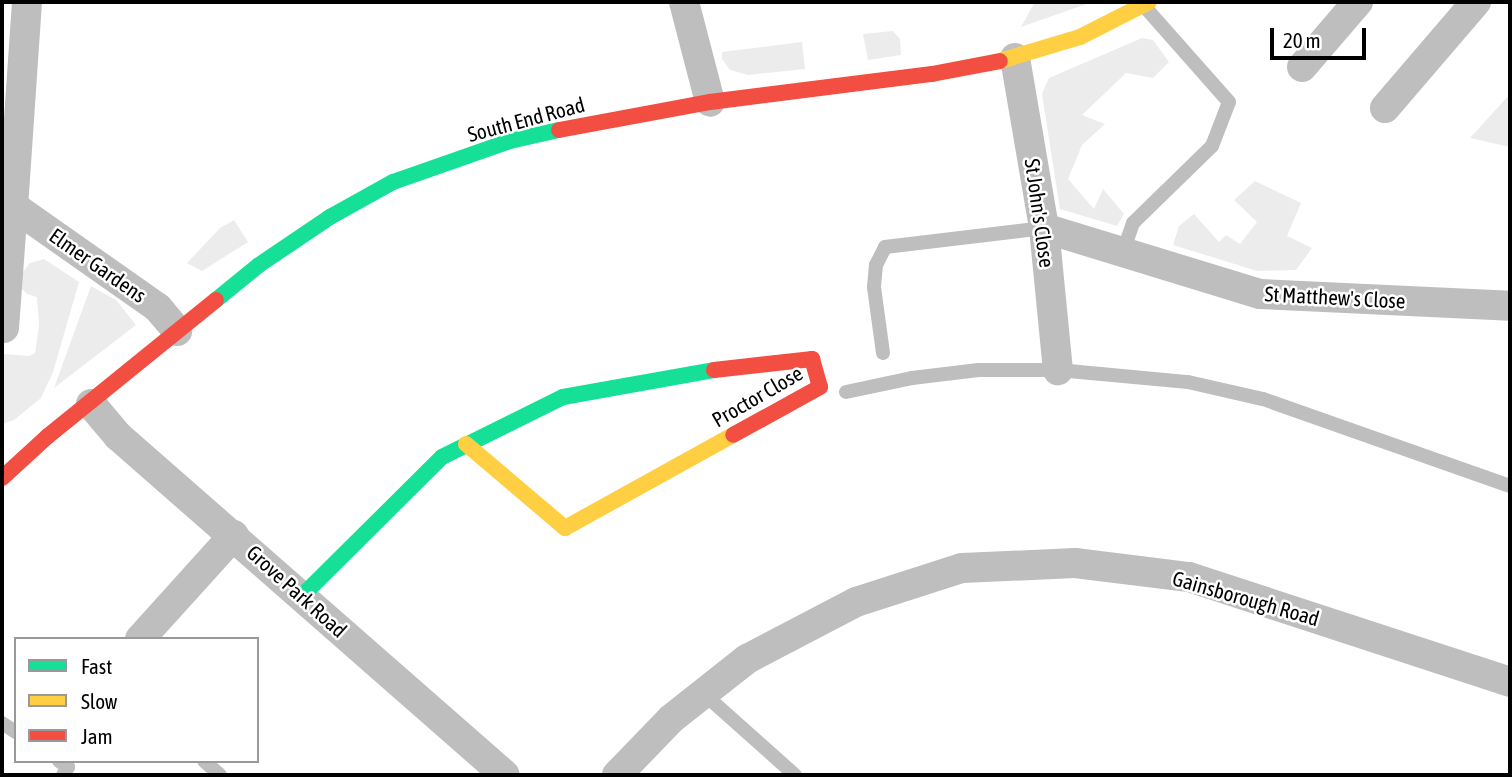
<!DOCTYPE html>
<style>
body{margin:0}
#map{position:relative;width:1512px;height:777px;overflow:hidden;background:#fff;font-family:"Asap Condensed",sans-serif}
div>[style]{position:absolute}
.green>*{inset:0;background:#ececec}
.lane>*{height:14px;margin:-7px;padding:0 7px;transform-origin:7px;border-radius:7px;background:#bebebe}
.street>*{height:30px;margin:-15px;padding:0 15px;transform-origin:15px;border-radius:15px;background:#bebebe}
.fast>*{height:16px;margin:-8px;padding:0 8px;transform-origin:8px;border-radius:8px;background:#16e098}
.slow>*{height:16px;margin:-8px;padding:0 8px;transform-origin:8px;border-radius:8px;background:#ffcf43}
.jam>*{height:16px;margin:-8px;padding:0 8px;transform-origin:8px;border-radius:8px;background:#f24e42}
span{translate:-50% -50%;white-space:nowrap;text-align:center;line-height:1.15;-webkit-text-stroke:5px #fff;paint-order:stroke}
.street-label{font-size:21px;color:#000}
.frame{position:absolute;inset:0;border:4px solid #000;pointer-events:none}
.legend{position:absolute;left:14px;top:637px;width:245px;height:126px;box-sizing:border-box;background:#fff;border:2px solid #999;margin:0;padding:9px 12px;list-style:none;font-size:21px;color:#000}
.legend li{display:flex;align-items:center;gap:14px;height:35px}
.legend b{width:35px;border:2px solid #999}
.scale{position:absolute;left:1270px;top:28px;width:96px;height:32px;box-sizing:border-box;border:4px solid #000;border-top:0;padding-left:9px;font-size:21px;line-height:24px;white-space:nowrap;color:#000;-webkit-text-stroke:5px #fff;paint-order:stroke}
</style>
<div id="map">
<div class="green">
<i style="clip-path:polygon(1035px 2px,1092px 2px,1021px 27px)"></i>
<i style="clip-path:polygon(893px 31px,900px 39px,901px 55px,868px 60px,863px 34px)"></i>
<i style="clip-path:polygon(1142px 38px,1153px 40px,1169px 62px,1153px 78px,1126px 73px,1082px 115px,1105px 124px,1082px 145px,1068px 179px,1094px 209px,1103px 189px,1124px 214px,1117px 226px,1060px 209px,1042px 94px,1049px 78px)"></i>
<i style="clip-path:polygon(802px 42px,805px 69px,748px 75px,730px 70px,722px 59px,722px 52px)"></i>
<i style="clip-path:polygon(1510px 94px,1510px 147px,1470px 138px)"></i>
<i style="clip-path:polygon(1255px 181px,1301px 203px,1287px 236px,1312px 248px,1296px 270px,1257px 271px,1173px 245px,1179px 226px,1194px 214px,1219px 242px,1226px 235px,1240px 244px,1257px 222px,1234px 200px)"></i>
<i style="clip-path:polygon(234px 220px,248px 242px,202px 271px,187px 263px,220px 228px)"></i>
<i style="clip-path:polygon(44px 259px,79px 282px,53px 372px,41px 398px,14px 420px,2px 424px,2px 354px,29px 356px,35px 353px,39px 326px,37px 297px,27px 294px,20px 287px,22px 273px,30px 263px)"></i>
<i style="clip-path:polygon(91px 286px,116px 300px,136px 325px,54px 388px)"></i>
</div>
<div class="lane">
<i style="left:1123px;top:252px;width:31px;rotate:-71deg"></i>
<i style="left:1133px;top:223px;width:110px;rotate:-44.3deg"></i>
<i style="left:1212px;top:146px;width:47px;rotate:-68.9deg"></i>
<i style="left:1229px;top:102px;width:128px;rotate:-131.5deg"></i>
<i style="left:883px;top:353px;width:67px;rotate:-97.8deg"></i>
<i style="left:874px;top:287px;width:22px;rotate:-85deg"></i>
<i style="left:876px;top:265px;width:20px;rotate:-63deg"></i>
<i style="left:885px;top:247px;width:160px;rotate:-6.8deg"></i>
<i style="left:846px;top:392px;width:67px;rotate:-12deg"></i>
<i style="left:912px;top:378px;width:67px;rotate:-6.8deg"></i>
<i style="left:979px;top:370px;width:79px"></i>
<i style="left:1058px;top:370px;width:131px;rotate:5.3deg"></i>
<i style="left:1188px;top:382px;width:77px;rotate:12.8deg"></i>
<i style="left:1263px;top:399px;width:262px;rotate:19.4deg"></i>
<i style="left:704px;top:694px;width:122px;rotate:41.7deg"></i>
<i style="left:2px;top:723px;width:17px;rotate:33deg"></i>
<i style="left:59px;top:761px;width:11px;rotate:34deg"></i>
<i style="left:68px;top:767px;width:9px;rotate:122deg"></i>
<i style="left:204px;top:761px;width:21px;rotate:41deg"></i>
</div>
<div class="street">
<i style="left:27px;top:2px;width:204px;rotate:93.9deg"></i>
<i style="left:13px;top:206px;width:177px;rotate:35.1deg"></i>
<i style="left:158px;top:308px;width:30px;rotate:50deg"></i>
<i style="left:684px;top:2px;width:103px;rotate:75.4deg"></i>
<i style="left:1015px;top:58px;width:172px;rotate:80.3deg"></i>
<i style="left:1044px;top:228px;width:143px;rotate:84.4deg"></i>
<i style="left:1302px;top:67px;width:86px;rotate:-49.3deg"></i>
<i style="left:1385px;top:108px;width:140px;rotate:-49.4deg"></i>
<i style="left:1044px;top:228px;width:226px;rotate:17deg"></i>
<i style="left:1260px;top:294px;width:250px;rotate:2.7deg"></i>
<i style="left:4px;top:328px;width:122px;rotate:-85.8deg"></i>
<i style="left:91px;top:404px;width:42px;rotate:49.8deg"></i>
<i style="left:118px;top:436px;width:514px;rotate:41.22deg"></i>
<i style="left:140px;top:639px;width:140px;rotate:-47.9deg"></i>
<i style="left:617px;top:775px;width:78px;rotate:-46deg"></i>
<i style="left:671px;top:719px;width:97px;rotate:-38.3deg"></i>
<i style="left:747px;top:659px;width:123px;rotate:-27.6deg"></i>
<i style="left:856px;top:602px;width:111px;rotate:-17.8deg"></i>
<i style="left:962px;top:568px;width:113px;rotate:-2.5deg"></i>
<i style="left:1075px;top:563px;width:115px;rotate:7deg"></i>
<i style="left:1189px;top:577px;width:338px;rotate:18.1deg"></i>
</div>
<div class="fast">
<i style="left:216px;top:300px;width:55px;rotate:-39.1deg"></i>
<i style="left:259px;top:265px;width:86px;rotate:-34.1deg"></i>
<i style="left:330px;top:217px;width:72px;rotate:-29.1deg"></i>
<i style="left:393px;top:182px;width:124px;rotate:-19.3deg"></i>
<i style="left:510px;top:141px;width:50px;rotate:-12.7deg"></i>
<i style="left:302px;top:596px;width:197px;rotate:-44.8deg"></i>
<i style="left:442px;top:457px;width:135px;rotate:-26.4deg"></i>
<i style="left:563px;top:397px;width:153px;rotate:-10.1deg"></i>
</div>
<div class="slow">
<i style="left:1000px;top:61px;width:84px;rotate:-16.7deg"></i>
<i style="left:1080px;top:37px;width:77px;rotate:-26.9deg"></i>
<i style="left:466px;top:444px;width:130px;rotate:40.3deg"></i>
<i style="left:565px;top:528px;width:192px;rotate:-29deg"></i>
</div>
<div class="jam">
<i style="left:559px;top:130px;width:154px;rotate:-10.5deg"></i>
<i style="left:710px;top:102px;width:224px;rotate:-7.2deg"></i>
<i style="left:932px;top:74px;width:69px;rotate:-10.8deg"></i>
<i style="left:714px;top:370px;width:99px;rotate:-6.4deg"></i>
<i style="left:812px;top:359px;width:29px;rotate:74deg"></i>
<i style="left:820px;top:387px;width:99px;rotate:151.1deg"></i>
<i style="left:2px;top:478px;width:62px;rotate:-42.4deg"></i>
<i style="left:48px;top:436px;width:216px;rotate:-39deg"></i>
</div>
<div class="street-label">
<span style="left:526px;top:119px;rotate:-15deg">South End Road</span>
<span style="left:1040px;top:213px;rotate:82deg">St John's Close</span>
<span style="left:98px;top:265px;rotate:35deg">Elmer Gardens</span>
<span style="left:1335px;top:297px;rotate:3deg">St Matthew's Close</span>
<span style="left:757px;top:396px;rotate:-30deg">Proctor Close</span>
<span style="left:297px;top:591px;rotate:42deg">Grove Park Road</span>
<span style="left:1246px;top:598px;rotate:16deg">Gainsborough Road</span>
</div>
<div class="frame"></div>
<ul class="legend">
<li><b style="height:9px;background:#16e098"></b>Fast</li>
<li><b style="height:9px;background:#ffcf43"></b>Slow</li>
<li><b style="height:9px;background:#f24e42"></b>Jam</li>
</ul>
<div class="scale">20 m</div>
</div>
